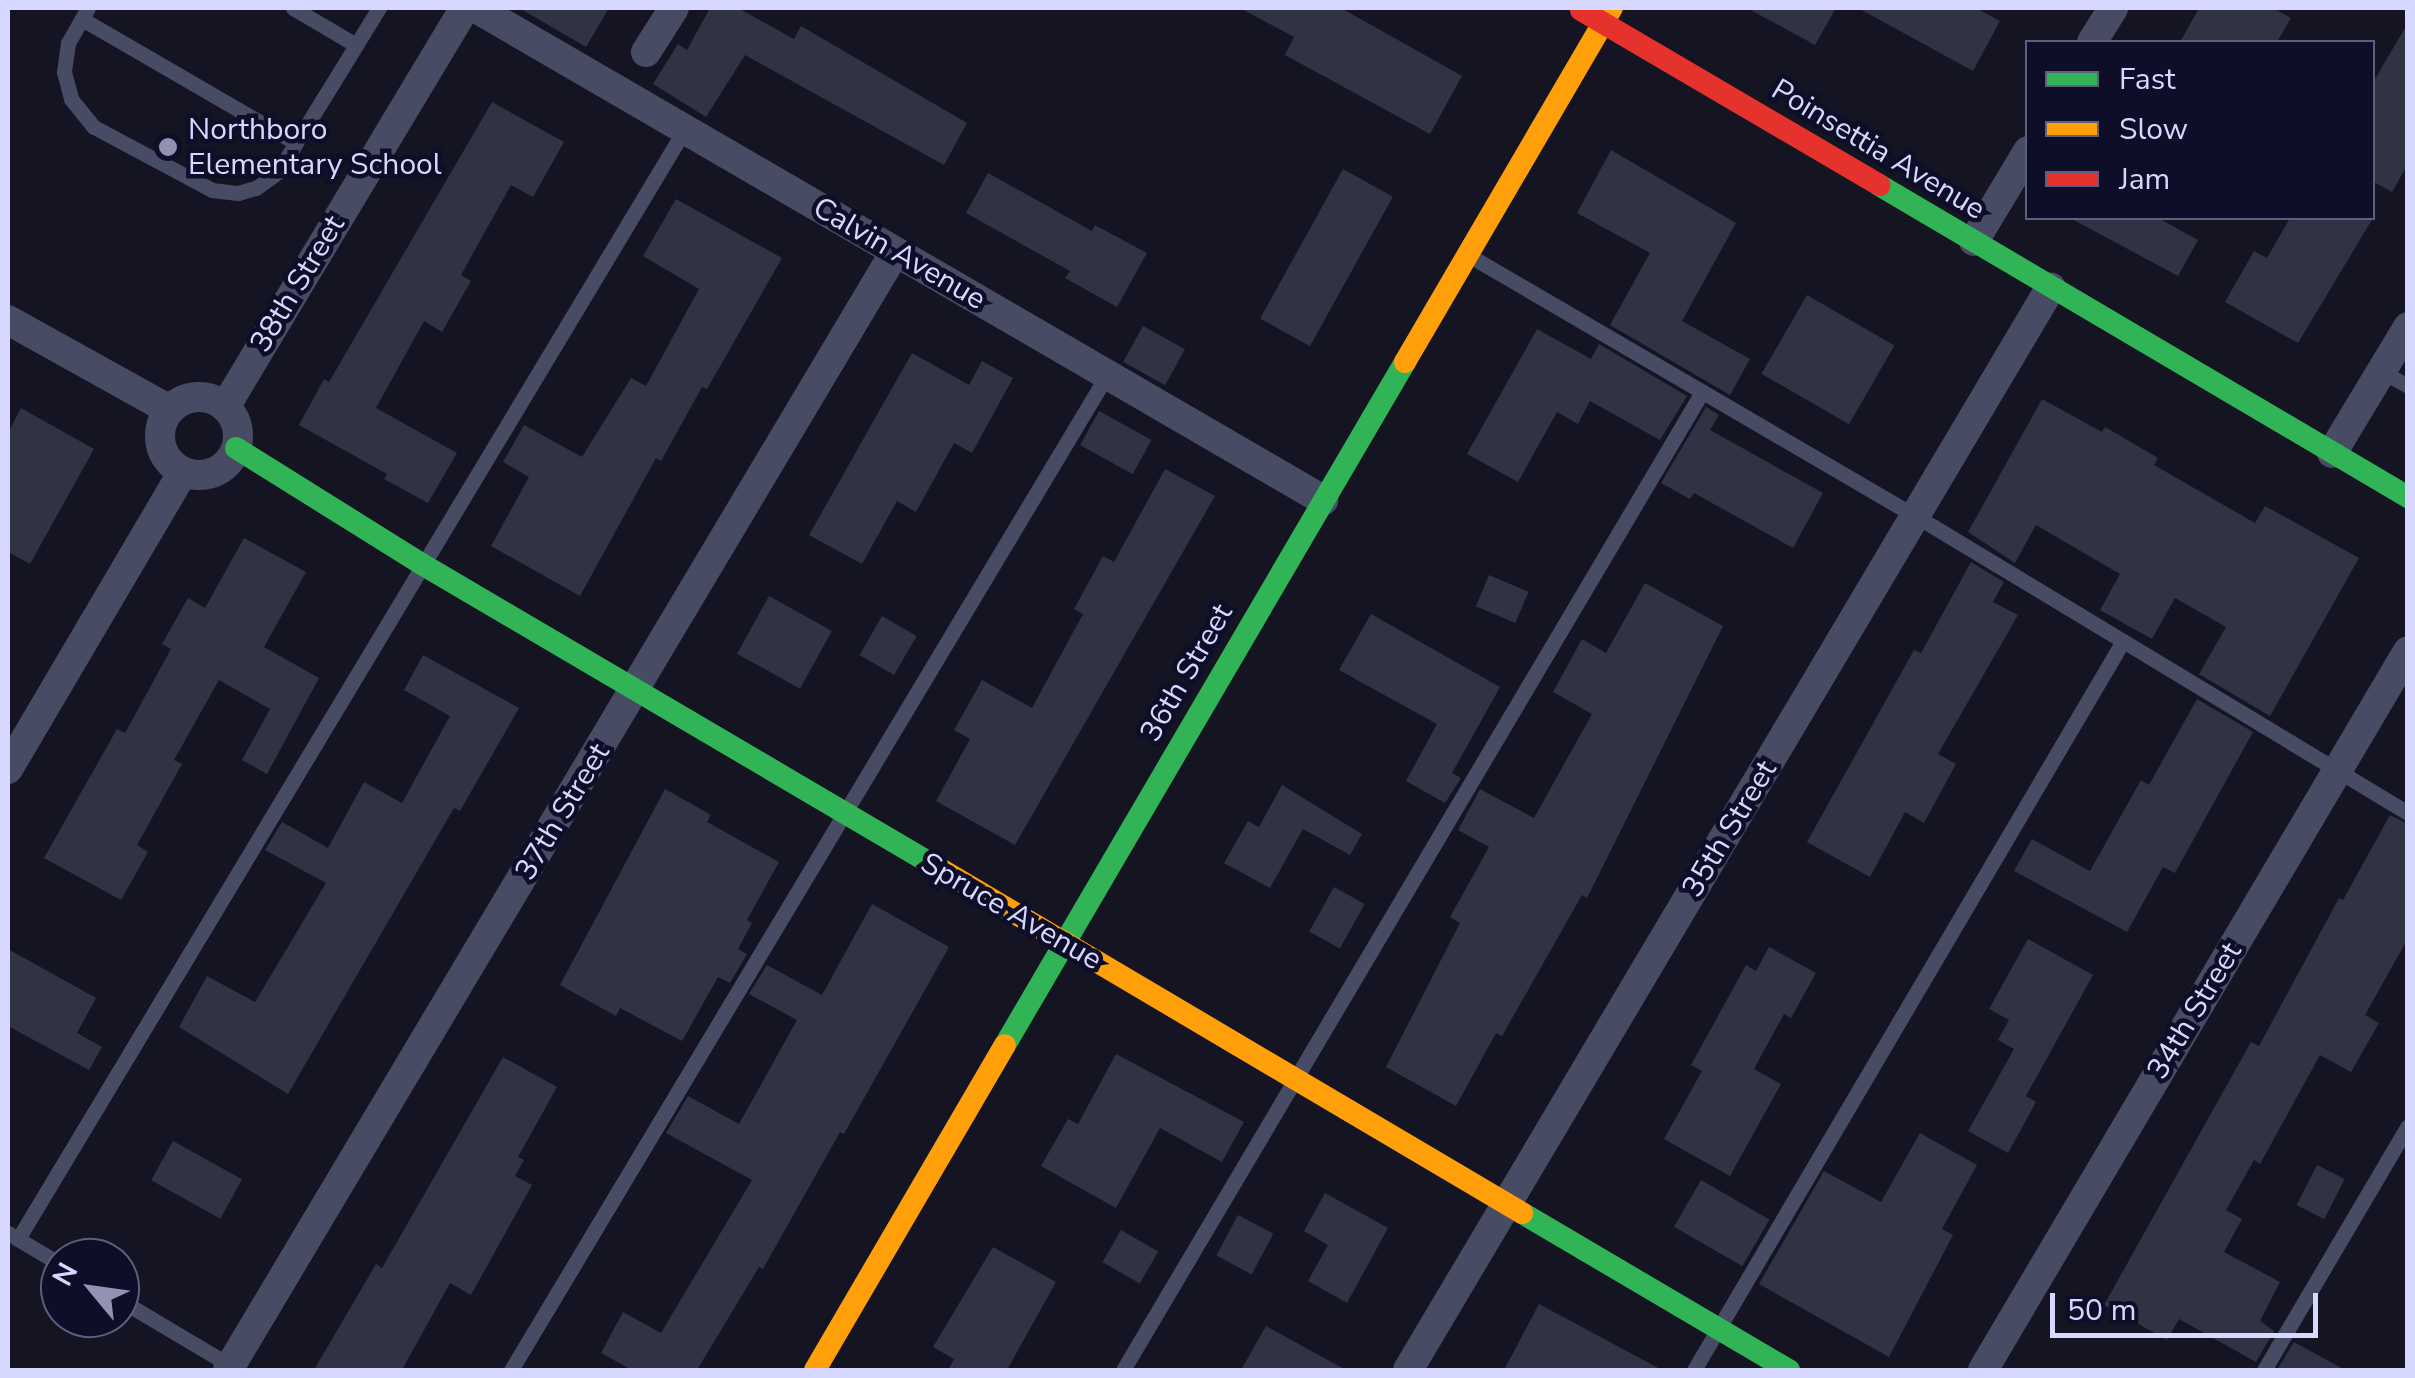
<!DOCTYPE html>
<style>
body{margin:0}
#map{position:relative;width:2415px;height:1378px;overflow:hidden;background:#141423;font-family:"Nunito Sans",sans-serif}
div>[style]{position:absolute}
.building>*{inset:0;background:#323245;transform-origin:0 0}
.lane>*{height:15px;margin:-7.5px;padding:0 7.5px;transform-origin:7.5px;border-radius:7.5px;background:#484b64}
.street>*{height:30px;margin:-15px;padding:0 15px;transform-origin:15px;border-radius:15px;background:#484b64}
.street>.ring{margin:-15px;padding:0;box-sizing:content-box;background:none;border:30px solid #484b64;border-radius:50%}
.fast>*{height:22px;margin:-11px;padding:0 11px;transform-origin:11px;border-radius:11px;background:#30b455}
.slow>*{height:22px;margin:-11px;padding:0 11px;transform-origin:11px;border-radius:11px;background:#ff9f0a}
.jam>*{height:22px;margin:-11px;padding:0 11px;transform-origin:11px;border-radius:11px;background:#e5322d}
.dots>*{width:28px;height:28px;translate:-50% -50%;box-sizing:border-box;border:5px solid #0e0e29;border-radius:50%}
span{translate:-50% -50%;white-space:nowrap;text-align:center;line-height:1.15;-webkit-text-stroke:9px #0e0e29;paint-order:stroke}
.poi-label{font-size:30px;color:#d6d8ff}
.left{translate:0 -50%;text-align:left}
.street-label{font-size:30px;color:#d6d8ff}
.frame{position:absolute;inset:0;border:10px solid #d6d8ff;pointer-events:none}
.legend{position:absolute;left:2025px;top:40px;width:350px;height:180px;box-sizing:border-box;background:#0e0e29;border:2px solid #5e5f7f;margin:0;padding:12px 18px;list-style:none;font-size:30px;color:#d6d8ff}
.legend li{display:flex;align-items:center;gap:20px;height:50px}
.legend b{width:50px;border:2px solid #5e5f7f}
.north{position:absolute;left:40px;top:1238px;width:100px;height:100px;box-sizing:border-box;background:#0e0e29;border:2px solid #5e5f7f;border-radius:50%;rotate:299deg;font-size:28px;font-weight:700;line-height:40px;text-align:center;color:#d6d8ff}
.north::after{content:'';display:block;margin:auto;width:35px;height:45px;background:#9293b2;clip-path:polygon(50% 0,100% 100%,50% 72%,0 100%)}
.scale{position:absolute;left:2050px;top:1293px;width:268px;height:45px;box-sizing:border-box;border:5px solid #d6d8ff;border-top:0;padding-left:12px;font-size:30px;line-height:35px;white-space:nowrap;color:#d6d8ff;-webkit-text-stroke:8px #0e0e29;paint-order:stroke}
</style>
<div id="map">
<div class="building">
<i style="clip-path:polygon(519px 8px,609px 8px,586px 47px)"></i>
<i style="clip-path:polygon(710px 8px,738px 8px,794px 39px,801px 26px,967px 123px,944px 165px,745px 55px,706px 117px,653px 84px,678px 44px,687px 50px)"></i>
<i style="clip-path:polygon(1240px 8px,1341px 8px,1462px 76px,1430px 134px,1285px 55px,1294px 37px)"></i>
<i style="clip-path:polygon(1747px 8px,1836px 8px,1815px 45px)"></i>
<i style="clip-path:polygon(1858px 8px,1976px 8px,2000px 21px,1973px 71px)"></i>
<i style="clip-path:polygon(2199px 8px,2273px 8px,2291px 18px,2277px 42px,2180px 42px)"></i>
<i style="clip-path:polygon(2408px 23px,2408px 164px,2392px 192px,2372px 181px,2372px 84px)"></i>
<i style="clip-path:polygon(492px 102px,564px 142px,533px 197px,511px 185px,461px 275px,471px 281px,442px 332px,424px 321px,376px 408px,457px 453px,428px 503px,384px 479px,387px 474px,299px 425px,324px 379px,329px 382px)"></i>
<i style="clip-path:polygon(1611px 150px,1736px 223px,1682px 321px,1750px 359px,1730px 395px,1610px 325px,1650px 253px,1577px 213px)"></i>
<i style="left:1343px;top:169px;width:57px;height:171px;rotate:29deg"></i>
<i style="clip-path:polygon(988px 173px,1092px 231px,1095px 225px,1147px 253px,1117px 307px,1065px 278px,1070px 271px,966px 213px)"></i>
<i style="clip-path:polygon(676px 199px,782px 258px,707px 389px,702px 387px,661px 461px,656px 458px,580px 596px,491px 546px,529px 477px,503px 462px,524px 425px,582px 457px,631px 378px,646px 386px,699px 289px,643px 256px)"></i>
<i style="clip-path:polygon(2070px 218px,2158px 218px,2198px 240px,2178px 276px)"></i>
<i style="clip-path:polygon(2290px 218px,2373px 218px,2298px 343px,2225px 302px,2254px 251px,2267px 258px)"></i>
<i style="left:1807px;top:295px;width:101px;height:91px;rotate:30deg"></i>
<i style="left:1143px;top:326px;width:48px;height:41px;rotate:29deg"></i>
<i style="clip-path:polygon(1537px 329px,1591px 359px,1599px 344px,1687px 396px,1660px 440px,1590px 401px,1578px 424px,1557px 412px,1518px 482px,1467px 454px)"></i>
<i style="clip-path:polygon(912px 353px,969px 385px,982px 361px,1013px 378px,972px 453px,954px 443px,916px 512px,897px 501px,862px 564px,809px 535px)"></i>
<i style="clip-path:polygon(2042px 399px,2102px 432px,2105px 427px,2158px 458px,2154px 465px,2255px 523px,2265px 506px,2359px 558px,2270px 716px,2199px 674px,2226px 627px,2175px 598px,2152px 639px,2100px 610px,2120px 574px,2036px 525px,2015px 563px,1968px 532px)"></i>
<i style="clip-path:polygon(1706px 407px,1719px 415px,1710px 430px,1823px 493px,1793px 548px,1694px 493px,1690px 499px,1661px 483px)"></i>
<i style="clip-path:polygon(21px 408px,94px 449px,30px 564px,8px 552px,8px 433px)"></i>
<i style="left:1099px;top:411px;width:60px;height:39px;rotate:29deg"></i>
<i style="clip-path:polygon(1165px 469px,1215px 496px,1015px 845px,936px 801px,970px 739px,954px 730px,982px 680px,1032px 708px,1083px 614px,1074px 609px,1103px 556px,1114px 562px)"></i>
<i style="clip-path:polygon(244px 538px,306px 572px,264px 647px,319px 678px,267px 774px,242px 760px,270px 709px,219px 680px,174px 760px,182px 764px,137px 845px,148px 852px,121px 900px,44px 858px,117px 729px,125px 733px,171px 649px,162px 644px,188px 598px,205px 608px)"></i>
<i style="clip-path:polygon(1971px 562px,2004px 582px,1993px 602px,2018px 615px,1938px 754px,1956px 764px,1924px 823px,1905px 812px,1870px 877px,1807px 842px,1914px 650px,1921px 653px)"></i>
<i style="left:1489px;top:575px;width:43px;height:34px;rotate:23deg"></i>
<i style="clip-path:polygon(1645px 583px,1723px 626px,1587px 898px,1582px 895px,1502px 1036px,1496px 1033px,1456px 1106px,1386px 1067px,1460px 923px,1450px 917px,1489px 847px,1458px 830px,1480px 789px,1534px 818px,1592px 714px,1553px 692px,1582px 639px,1606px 653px)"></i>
<i style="left:769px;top:596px;width:72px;height:66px;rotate:29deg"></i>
<i style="clip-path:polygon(1371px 614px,1500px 687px,1452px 773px,1461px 778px,1445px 803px,1406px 781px,1437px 724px,1339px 670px)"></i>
<i style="left:882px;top:616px;width:40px;height:45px;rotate:30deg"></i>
<i style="clip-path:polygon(423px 655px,519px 708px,460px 811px,454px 808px,288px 1094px,179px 1027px,207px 976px,255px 1002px,326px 883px,265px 850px,282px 822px,328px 848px,364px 782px,402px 803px,450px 716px,404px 690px)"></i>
<i style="clip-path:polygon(2197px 699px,2253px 732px,2175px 873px,2163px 867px,2127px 932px,2014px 871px,2032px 839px,2090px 871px,2141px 780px,2149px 785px)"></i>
<i style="clip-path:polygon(1282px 785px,1362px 834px,1350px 855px,1303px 829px,1270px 888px,1224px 863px,1248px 821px,1259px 827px)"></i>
<i style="clip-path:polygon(665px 789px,711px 815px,707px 822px,779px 862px,747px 920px,752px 923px,738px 949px,747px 954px,730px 983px,718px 977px,682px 1041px,620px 1008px,616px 1016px,560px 985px)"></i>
<i style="clip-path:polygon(2390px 815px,2408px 824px,2408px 938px,2365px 1015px,2379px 1023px,2351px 1072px,2320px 1055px,2260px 1164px,2254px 1160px,2226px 1210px,2242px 1219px,2224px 1252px,2280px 1282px,2260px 1321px,2274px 1331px,2256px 1362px,2179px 1319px,2167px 1340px,2104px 1305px,2251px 1042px,2259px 1046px,2339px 898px,2343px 900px)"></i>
<i style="left:1334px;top:887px;width:35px;height:51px;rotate:29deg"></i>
<i style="clip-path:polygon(872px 904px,949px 947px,844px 1134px,840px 1132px,763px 1269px,759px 1267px,697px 1370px,632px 1370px,601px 1353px,623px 1312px,661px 1333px,752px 1180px,666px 1133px,688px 1096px,739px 1124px,797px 1020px,749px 994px,767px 965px,822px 995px)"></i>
<i style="clip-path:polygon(2028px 939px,2093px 975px,2026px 1096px,2036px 1102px,2008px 1153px,1968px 1131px,2014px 1049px,1998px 1040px,2009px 1020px,1989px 1009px)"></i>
<i style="clip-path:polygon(1769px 947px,1816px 973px,1791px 1018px,1784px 1014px,1754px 1069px,1781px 1084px,1730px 1176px,1664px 1139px,1702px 1071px,1691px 1065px,1746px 965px,1756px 971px)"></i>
<i style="clip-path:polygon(8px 949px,96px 998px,77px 1033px,102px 1047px,89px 1070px,8px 1026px)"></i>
<i style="clip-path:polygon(1116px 1054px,1244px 1122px,1222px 1162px,1160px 1128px,1116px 1208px,1041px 1166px,1068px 1119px,1078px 1124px)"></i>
<i style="clip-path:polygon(503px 1057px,557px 1087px,518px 1157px,524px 1160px,515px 1176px,532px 1185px,471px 1295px,450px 1283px,402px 1370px,314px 1370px,376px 1264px,382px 1268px)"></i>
<i style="clip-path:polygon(1920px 1133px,1977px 1165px,1942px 1229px,1953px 1235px,1889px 1357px,1759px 1284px,1824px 1171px,1881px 1202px)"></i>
<i style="left:173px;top:1141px;width:79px;height:45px;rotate:29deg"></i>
<i style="left:2317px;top:1165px;width:31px;height:45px;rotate:27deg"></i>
<i style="left:1701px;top:1180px;width:79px;height:54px;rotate:30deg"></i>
<i style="clip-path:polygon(1325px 1193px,1388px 1228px,1347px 1303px,1308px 1281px,1328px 1245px,1304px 1231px)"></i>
<i style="left:1238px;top:1215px;width:40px;height:46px;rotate:28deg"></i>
<i style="left:1121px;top:1230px;width:43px;height:37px;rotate:30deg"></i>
<i style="clip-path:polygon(993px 1247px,1056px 1282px,1007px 1370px,948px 1370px,954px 1359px,933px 1347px)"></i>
<i style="clip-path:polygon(1539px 1304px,1662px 1370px,1504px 1370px)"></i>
<i style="clip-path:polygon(1266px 1326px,1346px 1370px,1241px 1370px)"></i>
<i style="clip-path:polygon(2294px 1342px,2345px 1370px,2277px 1370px)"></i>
</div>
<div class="lane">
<i style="left:88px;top:8px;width:40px;rotate:119.7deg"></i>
<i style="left:68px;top:43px;width:29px;rotate:98deg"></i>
<i style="left:64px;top:72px;width:28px;rotate:75deg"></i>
<i style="left:71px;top:99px;width:36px;rotate:51deg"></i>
<i style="left:94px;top:127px;width:134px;rotate:28.1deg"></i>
<i style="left:212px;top:190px;width:26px;rotate:7deg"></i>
<i style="left:238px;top:193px;width:19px;rotate:-16deg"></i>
<i style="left:256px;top:188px;width:27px;rotate:-36deg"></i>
<i style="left:278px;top:172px;width:193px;rotate:-58.4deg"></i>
<i style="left:293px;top:8px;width:73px;rotate:30.4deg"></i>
<i style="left:82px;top:19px;width:247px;rotate:30.1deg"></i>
<i style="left:1470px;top:256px;width:537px;rotate:30.29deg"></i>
<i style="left:1934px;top:527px;width:554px;rotate:31.11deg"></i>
<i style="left:2381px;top:371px;width:31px;rotate:29deg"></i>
<i style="left:8px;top:1233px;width:61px;rotate:30.8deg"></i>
<i style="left:18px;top:1239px;width:1295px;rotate:-59deg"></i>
<i style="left:120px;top:1300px;width:131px;rotate:30.7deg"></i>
<i style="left:511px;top:1370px;width:1160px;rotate:-59.08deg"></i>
<i style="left:1123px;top:1370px;width:1137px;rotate:-59.37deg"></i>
<i style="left:1694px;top:1370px;width:846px;rotate:-59.52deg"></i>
<i style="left:2264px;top:1370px;width:283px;rotate:-59.5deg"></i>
</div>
<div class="street">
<i style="left:476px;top:8px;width:980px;rotate:30.15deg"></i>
<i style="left:2092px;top:42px;width:40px;rotate:-58deg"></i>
<i style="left:646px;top:52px;width:52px;rotate:-57.5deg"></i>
<i style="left:1974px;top:241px;width:105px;rotate:-59deg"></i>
<i style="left:8px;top:320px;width:185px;rotate:29.1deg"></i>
<i class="ring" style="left:160px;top:397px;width:48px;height:48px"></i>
<i style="left:225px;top:407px;width:466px;rotate:-59deg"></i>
<i style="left:2332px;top:453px;width:147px;rotate:-58.9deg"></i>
<i style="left:8px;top:769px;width:345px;rotate:-59.5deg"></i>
<i style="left:228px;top:1370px;width:1302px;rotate:-59.18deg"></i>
<i style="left:1408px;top:1370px;width:1259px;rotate:-59.3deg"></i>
<i style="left:1983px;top:1370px;width:835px;rotate:-59.41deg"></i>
</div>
<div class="fast">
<i style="left:1879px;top:185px;width:614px;rotate:30.53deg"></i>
<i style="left:236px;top:448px;width:217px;rotate:32deg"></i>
<i style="left:420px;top:563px;width:606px;rotate:30.46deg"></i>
<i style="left:1005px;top:1045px;width:792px;rotate:-59.64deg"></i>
<i style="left:1522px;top:1213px;width:310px;rotate:30.5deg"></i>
</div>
<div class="slow">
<i style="left:1405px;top:362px;width:410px;rotate:-59.7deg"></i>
<i style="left:942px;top:870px;width:674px;rotate:30.6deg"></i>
<i style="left:815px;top:1370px;width:376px;rotate:-59.7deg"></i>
</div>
<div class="jam">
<i style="left:1581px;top:10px;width:346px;rotate:30.4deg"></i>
</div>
<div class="dots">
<i style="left:168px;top:147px;background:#9293b2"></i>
</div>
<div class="poi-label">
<span class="left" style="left:188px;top:147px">Northboro<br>Elementary School</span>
</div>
<div class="street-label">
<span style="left:1878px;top:150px;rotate:31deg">Poinsettia Avenue</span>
<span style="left:899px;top:254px;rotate:30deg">Calvin Avenue</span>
<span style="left:298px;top:284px;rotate:-59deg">38th Street</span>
<span style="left:1187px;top:673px;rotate:-60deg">36th Street</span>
<span style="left:563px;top:812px;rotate:-59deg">37th Street</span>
<span style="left:1730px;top:829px;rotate:-59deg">35th Street</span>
<span style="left:1011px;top:912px;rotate:30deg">Spruce Avenue</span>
<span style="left:2195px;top:1011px;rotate:-59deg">34th Street</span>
</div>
<div class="frame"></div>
<ul class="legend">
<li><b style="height:12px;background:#30b455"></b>Fast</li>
<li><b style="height:12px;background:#ff9f0a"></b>Slow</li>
<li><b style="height:12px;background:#e5322d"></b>Jam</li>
</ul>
<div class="north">N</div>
<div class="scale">50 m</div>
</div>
